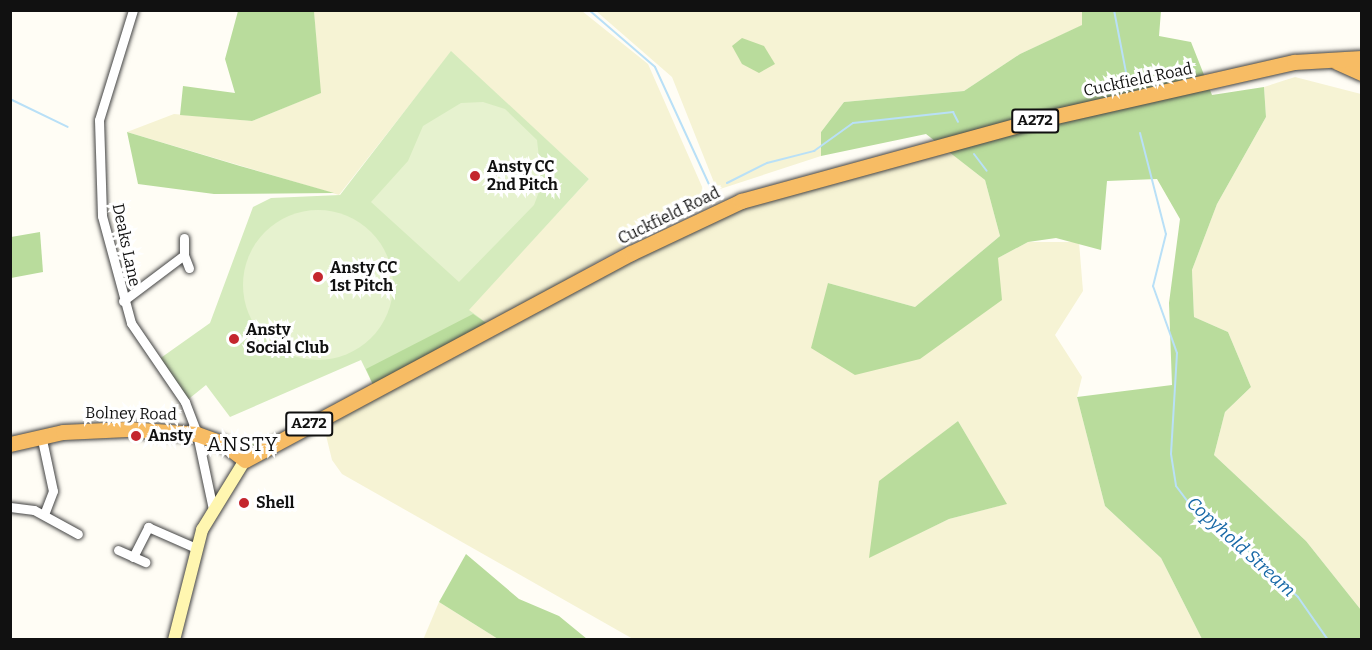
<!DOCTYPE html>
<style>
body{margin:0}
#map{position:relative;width:1372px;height:650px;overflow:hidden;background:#fffdf5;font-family:Bitter,serif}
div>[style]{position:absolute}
.farmland>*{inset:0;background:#f6f3d4}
.green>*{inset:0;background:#d5ebbd}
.forest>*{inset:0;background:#b9dc9c}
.pitch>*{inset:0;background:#e6f2cf}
.round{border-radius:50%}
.stream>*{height:2px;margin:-1px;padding:0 1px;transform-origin:1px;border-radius:1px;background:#b9e0f7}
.roads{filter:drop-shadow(0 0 2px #444) drop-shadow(0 0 2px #444)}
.minor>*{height:9px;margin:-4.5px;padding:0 4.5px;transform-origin:4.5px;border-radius:4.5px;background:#fff}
.secondary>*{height:12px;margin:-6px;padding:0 6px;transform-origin:6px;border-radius:6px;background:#fff6b0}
.trunk>*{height:15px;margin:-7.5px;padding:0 7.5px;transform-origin:7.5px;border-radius:7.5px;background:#f7bc64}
.dots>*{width:16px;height:16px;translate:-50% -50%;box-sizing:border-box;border:3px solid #fff;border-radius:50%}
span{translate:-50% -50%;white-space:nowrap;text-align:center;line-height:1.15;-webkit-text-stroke:6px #fff;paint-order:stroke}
.shield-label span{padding:2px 4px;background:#fff;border:2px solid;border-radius:4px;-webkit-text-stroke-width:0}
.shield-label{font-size:15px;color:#111;font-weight:700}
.street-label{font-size:16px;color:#111}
.poi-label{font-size:16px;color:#111;font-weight:700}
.left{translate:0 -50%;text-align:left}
.water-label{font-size:18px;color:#1768a6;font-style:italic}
.quarter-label{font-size:20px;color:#111;letter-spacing:1.5px}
.frame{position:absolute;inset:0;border:12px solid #111;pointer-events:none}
</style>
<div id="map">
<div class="farmland">
<i style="clip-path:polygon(1082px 10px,1083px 25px,1020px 54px,964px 91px,844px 102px,821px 132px,821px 156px,717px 190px,672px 77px,596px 11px)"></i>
<i style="clip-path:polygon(314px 11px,582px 11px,648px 64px,707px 198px,488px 325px,468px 310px,589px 179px,451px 52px,339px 195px,127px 132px,174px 114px,252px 121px,320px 93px)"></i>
<i style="clip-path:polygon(1295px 77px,1361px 94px,1361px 610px,1306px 541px,1214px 455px,1225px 412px,1251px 387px,1228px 332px,1194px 317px,1192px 270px,1217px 204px,1266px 117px,1264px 87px)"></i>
<i style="clip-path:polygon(evenodd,947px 150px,985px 180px,1000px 236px,915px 307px,828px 283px,855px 375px,998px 258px,1028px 242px,1079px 242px,1083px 291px,1055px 335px,1082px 377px,1077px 397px,1105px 506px,1161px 558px,1202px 639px,633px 639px,342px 474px,332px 460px,323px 423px,622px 265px,763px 200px,947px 150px,958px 421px,1006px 504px,949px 519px,869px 557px,922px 449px,958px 421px)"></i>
<i style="clip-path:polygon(439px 602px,498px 639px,423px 640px)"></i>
</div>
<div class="green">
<i style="clip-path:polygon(451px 51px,589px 179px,469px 310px,492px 327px,375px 389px,361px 360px,230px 417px,206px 385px,185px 402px,155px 362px,210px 323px,253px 207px,271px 198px,340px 195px)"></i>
<i style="clip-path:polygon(225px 434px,270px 439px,253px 446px)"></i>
</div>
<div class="forest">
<i style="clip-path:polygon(238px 11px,314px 11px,321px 93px,252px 121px,180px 115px,183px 86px,235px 93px,225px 59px)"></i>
<i style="clip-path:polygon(1082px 11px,1161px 11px,1159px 36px,1191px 42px,1212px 95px,1264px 87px,1266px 117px,1217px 204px,1192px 270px,1194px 317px,1228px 332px,1251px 387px,1225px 412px,1214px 455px,1306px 541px,1361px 610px,1361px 639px,1202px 639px,1161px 558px,1105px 506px,1077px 397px,1172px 385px,1169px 303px,1180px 219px,1157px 179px,1107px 181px,1101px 250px,1056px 238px,1028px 242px,998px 258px,1002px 300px,920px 359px,855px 375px,811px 348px,828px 283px,915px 307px,1000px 236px,985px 180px,926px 134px,821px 156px,821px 132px,844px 102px,964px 91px,1020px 54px,1082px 25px)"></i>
<i style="clip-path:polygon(742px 38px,764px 46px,775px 64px,759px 73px,742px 64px,732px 46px)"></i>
<i style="clip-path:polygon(127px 132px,240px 166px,334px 193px,214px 194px,138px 184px)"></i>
<i style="clip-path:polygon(40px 232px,43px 272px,11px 278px,11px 237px)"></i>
<i style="clip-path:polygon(473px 314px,492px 327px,375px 389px,366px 369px)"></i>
<i style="clip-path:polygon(958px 421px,1007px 504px,949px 519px,869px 558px,879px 481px)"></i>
<i style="clip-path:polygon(466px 554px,519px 599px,559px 616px,587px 639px,498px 639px,439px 602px)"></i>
</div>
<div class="pitch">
<i style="clip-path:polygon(483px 102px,505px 109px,537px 140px,542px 184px,534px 205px,459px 282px,371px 202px,408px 161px,423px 126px,461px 103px)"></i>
<i class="round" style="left:243px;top:210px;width:150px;height:150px"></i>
</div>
<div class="stream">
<i style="left:589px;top:10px;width:87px;rotate:40.8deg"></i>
<i style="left:655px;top:67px;width:139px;rotate:65.3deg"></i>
<i style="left:1114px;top:10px;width:74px;rotate:79.1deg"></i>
<i style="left:10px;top:99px;width:64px;rotate:25.8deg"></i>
<i style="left:1140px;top:133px;width:104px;rotate:75.6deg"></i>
<i style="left:1166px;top:234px;width:54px;rotate:104deg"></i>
<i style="left:1153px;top:286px;width:71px;rotate:70.3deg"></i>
<i style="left:1177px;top:353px;width:101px;rotate:93.4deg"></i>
<i style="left:1171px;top:454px;width:32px;rotate:81deg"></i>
<i style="left:1176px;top:486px;width:31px;rotate:53deg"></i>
<i style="left:1195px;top:511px;width:43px;rotate:32.6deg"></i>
<i style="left:1231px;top:534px;width:92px;rotate:43.2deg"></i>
<i style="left:1298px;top:597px;width:52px;rotate:55.1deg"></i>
<i style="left:974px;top:154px;width:21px;rotate:53deg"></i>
<i style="left:727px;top:183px;width:45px;rotate:-26.6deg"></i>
<i style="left:767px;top:163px;width:49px;rotate:-14.3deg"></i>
<i style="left:814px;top:151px;width:48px;rotate:-35.7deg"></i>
<i style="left:853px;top:123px;width:101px;rotate:-6.3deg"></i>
<i style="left:953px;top:112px;width:11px;rotate:63deg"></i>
</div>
<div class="roads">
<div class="minor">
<i style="left:133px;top:10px;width:115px;rotate:107.2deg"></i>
<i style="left:99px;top:120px;width:96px;rotate:88.2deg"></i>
<i style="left:102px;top:216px;width:111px;rotate:74.8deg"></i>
<i style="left:131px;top:323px;width:96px;rotate:55.6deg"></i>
<i style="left:185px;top:402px;width:34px;rotate:69deg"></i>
<i style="left:197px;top:434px;width:77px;rotate:78deg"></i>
<i style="left:184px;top:255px;width:14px;rotate:69deg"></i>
<i style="left:123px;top:301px;width:76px;rotate:-37deg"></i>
<i style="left:184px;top:255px;width:17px;rotate:-90deg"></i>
<i style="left:41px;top:435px;width:57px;rotate:77.9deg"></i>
<i style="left:53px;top:491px;width:25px;rotate:111deg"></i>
<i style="left:10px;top:507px;width:24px;rotate:7deg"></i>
<i style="left:34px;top:510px;width:50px;rotate:28.6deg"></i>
<i style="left:118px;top:550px;width:30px;rotate:24deg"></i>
<i style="left:133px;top:557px;width:34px;rotate:-63deg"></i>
<i style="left:148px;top:527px;width:52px;rotate:23.6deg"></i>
</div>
<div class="secondary">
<i style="left:174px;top:640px;width:114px;rotate:-75.7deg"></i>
<i style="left:202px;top:530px;width:82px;rotate:-58.4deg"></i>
</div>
<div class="trunk">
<i style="left:1337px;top:62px;width:27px;rotate:24deg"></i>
<i style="left:10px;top:444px;width:54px;rotate:-12.8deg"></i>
<i style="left:63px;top:432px;width:64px;rotate:-2.7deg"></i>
<i style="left:127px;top:429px;width:70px;rotate:4.1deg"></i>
<i style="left:197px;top:434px;width:29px;rotate:20deg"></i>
<i style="left:224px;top:444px;width:26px;rotate:37deg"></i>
<i style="left:245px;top:460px;width:438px;rotate:-28.2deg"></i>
<i style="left:631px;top:253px;width:122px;rotate:-25.3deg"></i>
<i style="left:741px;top:201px;width:304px;rotate:-15.3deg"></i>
<i style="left:1034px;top:121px;width:267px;rotate:-12.8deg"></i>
<i style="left:1294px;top:62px;width:68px;rotate:-3.4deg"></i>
</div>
</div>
<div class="dots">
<i style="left:475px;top:176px;background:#c4262e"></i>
<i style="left:318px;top:277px;background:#c4262e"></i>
<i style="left:234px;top:339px;background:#c4262e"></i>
<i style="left:136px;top:436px;background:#c4262e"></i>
<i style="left:244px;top:503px;background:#c4262e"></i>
</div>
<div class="shield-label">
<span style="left:1035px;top:121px">A272</span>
<span style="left:309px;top:424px">A272</span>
</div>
<div class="street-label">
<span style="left:1138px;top:80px;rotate:-12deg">Cuckfield Road</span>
<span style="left:669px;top:216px;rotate:-26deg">Cuckfield Road</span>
<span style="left:126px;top:245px;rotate:78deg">Deaks Lane</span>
<span style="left:131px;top:414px;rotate:1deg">Bolney Road</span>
</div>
<div class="poi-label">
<span class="left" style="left:487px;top:176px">Ansty CC<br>2nd Pitch</span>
<span class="left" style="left:330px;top:277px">Ansty CC<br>1st Pitch</span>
<span class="left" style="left:246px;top:339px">Ansty<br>Social Club</span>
<span class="left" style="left:148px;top:436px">Ansty</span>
<span class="left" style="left:256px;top:503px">Shell</span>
</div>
<div class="water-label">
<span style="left:1241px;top:547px;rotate:42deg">Copyhold Stream</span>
</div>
<div class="quarter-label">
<span style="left:243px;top:444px">ANSTY</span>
</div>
<div class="frame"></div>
</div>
